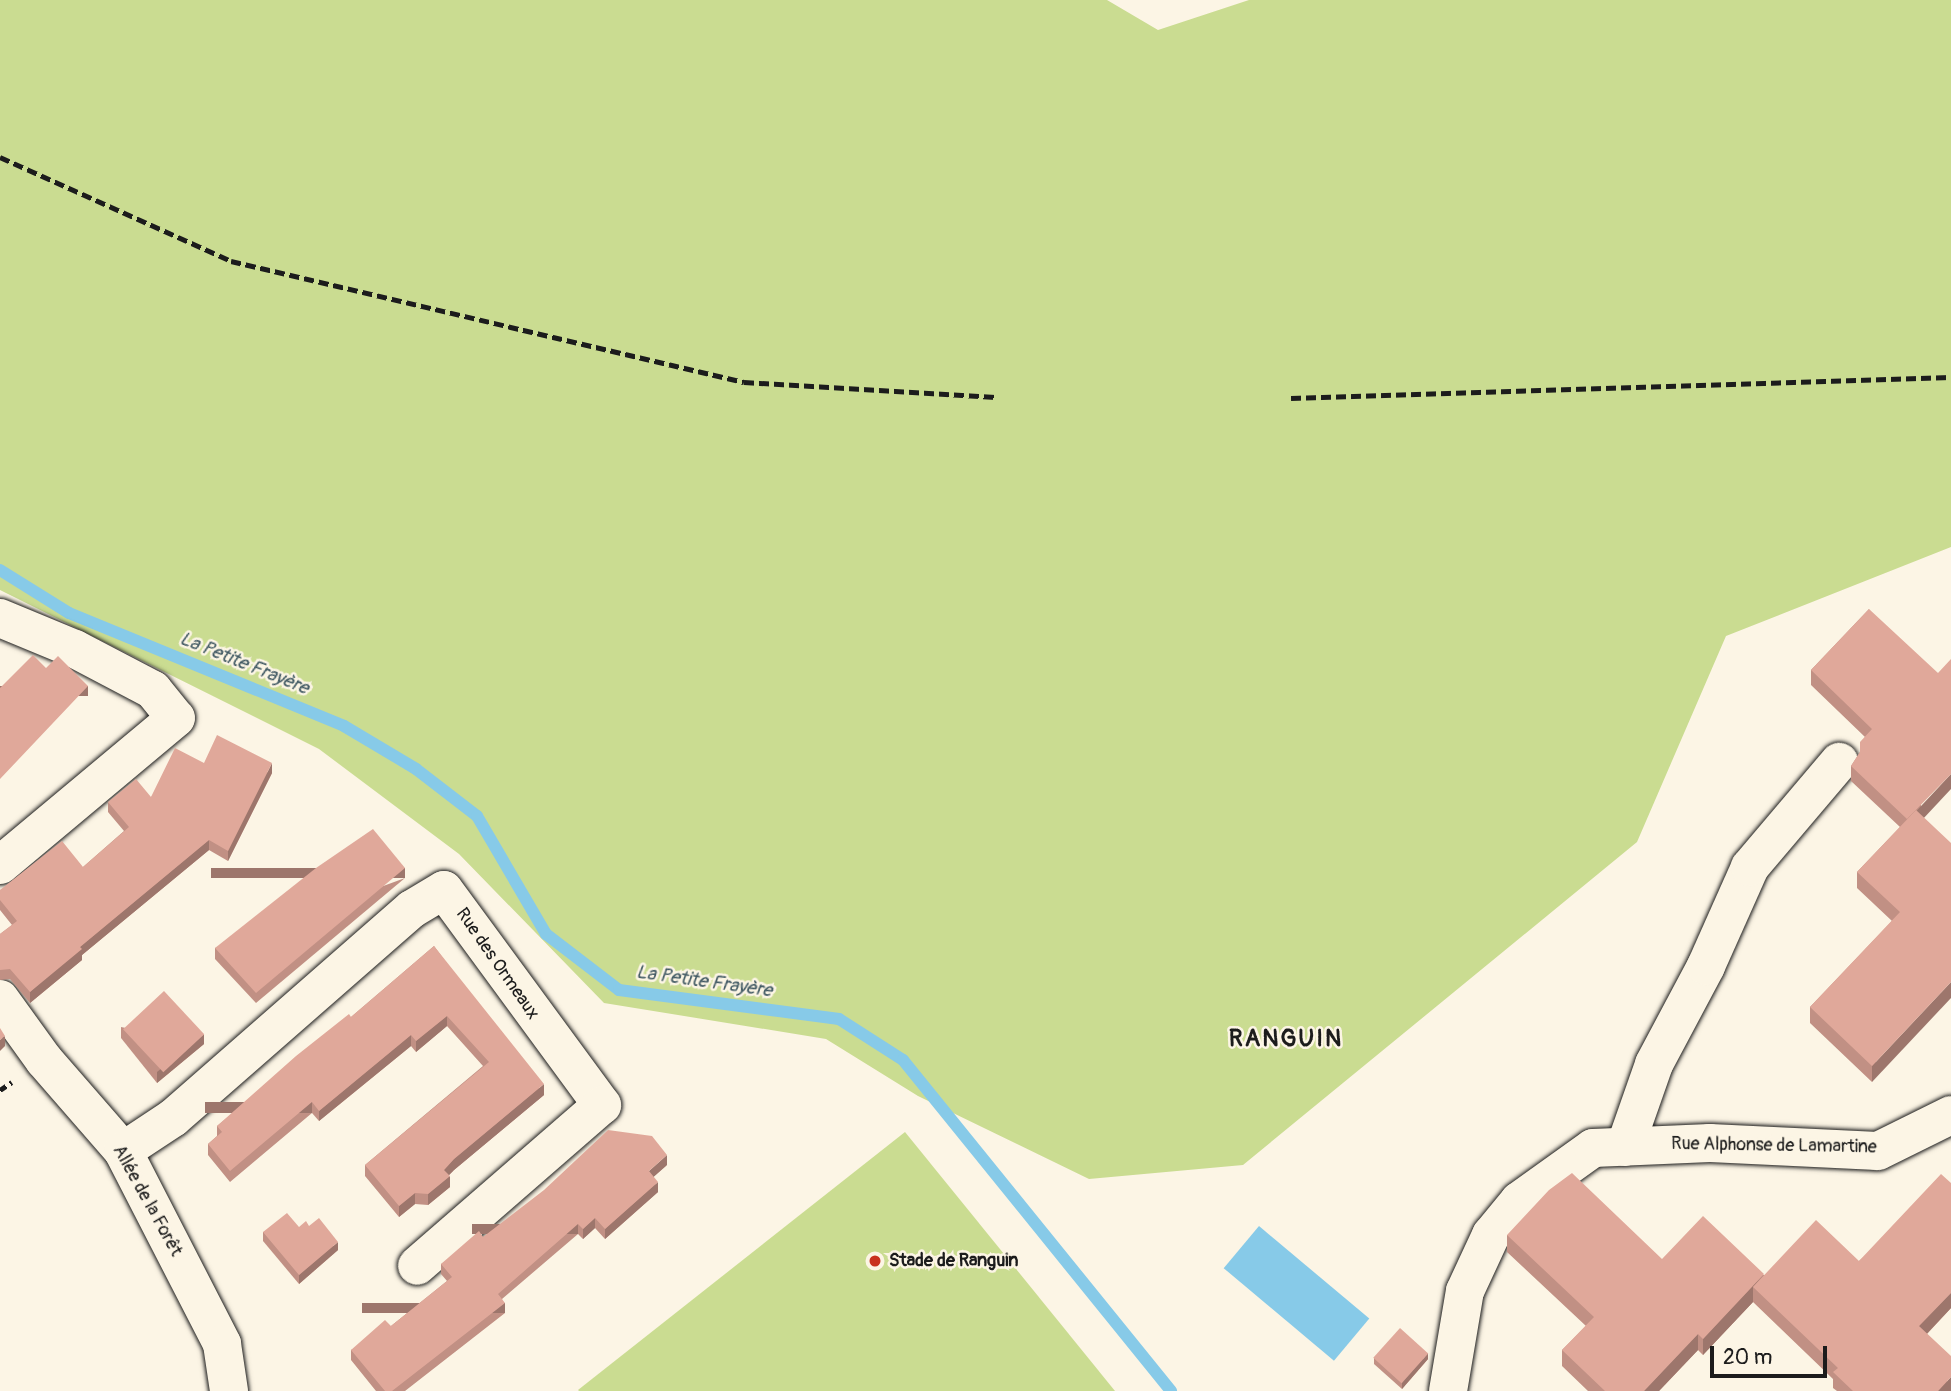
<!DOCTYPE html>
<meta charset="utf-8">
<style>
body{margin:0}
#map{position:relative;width:1951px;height:1391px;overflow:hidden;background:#fcf5e5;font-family:Pangolin,sans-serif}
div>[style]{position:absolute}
.green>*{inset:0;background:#cadc91}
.water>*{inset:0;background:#87cae8;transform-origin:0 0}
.stream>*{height:12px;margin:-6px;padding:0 6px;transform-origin:6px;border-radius:6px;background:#87cae8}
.path>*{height:4.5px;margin-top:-2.25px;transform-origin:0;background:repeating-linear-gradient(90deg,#1c1c1c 0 7px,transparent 0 12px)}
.roads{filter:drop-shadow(0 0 2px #1c1c1c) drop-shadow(0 0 2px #1c1c1c)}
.minor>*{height:38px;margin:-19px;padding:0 19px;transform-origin:19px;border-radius:19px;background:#fcf5e5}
.rail>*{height:5px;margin-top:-2.5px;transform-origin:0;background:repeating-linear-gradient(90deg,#1c1c1c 0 10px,transparent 0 15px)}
.wall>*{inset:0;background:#c19084}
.shaded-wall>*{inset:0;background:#9d766c;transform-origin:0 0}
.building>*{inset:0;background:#e0a89a;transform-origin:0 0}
.dots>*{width:19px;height:19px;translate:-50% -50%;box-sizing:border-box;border:4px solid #fcf5e5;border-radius:50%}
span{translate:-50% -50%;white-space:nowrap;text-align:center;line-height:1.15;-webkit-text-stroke:5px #fcf5e5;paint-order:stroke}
.street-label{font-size:18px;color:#1c1c1c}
.poi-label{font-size:18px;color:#1c1c1c;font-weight:700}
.left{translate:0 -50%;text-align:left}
.water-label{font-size:19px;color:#415963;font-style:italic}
.district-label{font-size:24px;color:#1c1c1c;font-weight:700;letter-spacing:2px}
.scale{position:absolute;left:1710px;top:1346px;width:117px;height:32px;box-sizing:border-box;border:4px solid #1c1c1c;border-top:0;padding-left:9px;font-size:21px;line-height:24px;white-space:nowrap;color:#1c1c1c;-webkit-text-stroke:5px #fcf5e5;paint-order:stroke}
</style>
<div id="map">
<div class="green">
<i style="clip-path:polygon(0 0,1107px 0,1158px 30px,1249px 0,1951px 0,1951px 547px,1726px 636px,1637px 842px,1243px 1165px,1089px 1179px,918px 1096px,826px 1039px,604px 1003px,459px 854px,319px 749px,0 590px)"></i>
<i style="clip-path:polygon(905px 1132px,1115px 1391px,579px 1391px,578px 1390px)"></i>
</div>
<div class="water">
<i style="left:1259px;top:1226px;width:144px;height:55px;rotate:40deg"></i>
</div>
<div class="stream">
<i style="left:0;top:570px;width:81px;rotate:31.9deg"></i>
<i style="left:69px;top:613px;width:297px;rotate:22.3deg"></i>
<i style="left:344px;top:726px;width:84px;rotate:30.8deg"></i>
<i style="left:416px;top:769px;width:77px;rotate:37.6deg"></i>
<i style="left:477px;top:816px;width:137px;rotate:59.7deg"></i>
<i style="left:546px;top:934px;width:92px;rotate:37.5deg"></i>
<i style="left:619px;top:990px;width:222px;rotate:7.5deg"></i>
<i style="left:839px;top:1019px;width:76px;rotate:32.6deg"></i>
<i style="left:903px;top:1060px;width:426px;rotate:51deg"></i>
</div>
<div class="path">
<i style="left:0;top:1090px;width:14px;rotate:-34deg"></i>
</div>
<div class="roads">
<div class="minor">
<i style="left:0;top:618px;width:81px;rotate:22.5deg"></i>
<i style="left:75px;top:649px;width:88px;rotate:27.7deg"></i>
<i style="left:153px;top:690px;width:36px;rotate:51deg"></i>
<i style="left:176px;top:718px;width:229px;rotate:140.1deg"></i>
<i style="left:0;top:999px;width:75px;rotate:54.2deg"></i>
<i style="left:44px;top:1060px;width:121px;rotate:49deg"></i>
<i style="left:123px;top:1151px;width:217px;rotate:62.8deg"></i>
<i style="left:222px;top:1344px;width:48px;rotate:81.5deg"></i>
<i style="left:1625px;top:1147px;width:88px;rotate:-70.7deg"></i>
<i style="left:1654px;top:1064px;width:111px;rotate:-62deg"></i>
<i style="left:1706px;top:966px;width:108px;rotate:-66deg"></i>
<i style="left:1750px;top:867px;width:138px;rotate:-49.7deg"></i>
<i style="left:123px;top:1151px;width:60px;rotate:-33.4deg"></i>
<i style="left:173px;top:1118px;width:317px;rotate:-41.2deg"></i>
<i style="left:412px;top:909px;width:37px;rotate:-31deg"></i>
<i style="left:444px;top:890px;width:267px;rotate:53.7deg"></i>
<i style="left:602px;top:1105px;width:245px;rotate:139deg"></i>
<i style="left:1448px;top:1391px;width:101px;rotate:-80.4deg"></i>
<i style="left:1465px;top:1291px;width:62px;rotate:-65.1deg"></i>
<i style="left:1491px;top:1235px;width:44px;rotate:-50.5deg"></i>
<i style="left:1519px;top:1201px;width:91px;rotate:-35.6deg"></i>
<i style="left:1593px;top:1148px;width:117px;rotate:-2.4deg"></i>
<i style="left:1710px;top:1143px;width:168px;rotate:2.7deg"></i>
<i style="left:1878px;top:1151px;width:81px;rotate:-26.3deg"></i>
</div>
</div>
<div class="rail">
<i style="left:0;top:157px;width:253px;rotate:24.2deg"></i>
<i style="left:231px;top:261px;width:527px;rotate:13.27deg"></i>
<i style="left:744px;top:382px;width:252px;rotate:3.4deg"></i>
<i style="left:1291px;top:398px;width:660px;rotate:-1.82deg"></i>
</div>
<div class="wall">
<i style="clip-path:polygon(1869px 609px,1924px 817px,1872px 1082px,1810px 1023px,1810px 1007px,1892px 921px,1857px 888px,1857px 872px,1900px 827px,1851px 781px,1851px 766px,1860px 752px,1865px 737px,1811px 685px,1811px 670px)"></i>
<i style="clip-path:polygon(204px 763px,272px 773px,228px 861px,209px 850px,82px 955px,82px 960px,30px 1003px,10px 979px,0 980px,0 934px,12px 925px,0 910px,0 890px,83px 867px,124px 831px,108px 812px,108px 802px,151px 797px)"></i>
<i style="clip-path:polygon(405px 878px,256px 1003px,215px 959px,215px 948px)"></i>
<i style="clip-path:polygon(434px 946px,544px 1095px,454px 1170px,449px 1175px,450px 1187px,428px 1205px,415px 1204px,399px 1217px,365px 1176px,365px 1165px,483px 1066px,447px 1026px,416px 1052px,411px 1046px,319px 1121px,312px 1113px,230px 1182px,208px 1155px,208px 1144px,217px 1136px,217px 1126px,351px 1017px)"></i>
<i style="clip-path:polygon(121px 1027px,204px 1044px,157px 1083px,121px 1038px)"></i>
<i style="clip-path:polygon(667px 1165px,653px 1177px,658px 1192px,605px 1239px,595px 1228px,583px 1239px,578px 1234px,502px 1299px,505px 1313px,405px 1391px,376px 1391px,351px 1360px,351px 1350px,391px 1326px,447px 1281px,441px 1274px,441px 1264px,483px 1237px)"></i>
<i style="clip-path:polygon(1951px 1183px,1951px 1308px,1927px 1334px,1951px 1391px,1837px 1391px,1833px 1388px,1833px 1379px,1753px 1302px,1703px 1355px,1698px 1350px,1659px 1391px,1588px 1391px,1562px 1366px,1562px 1350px,1586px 1326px,1507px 1252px,1507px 1235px,1764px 1275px,1859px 1261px)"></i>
<i style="clip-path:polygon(309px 1226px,338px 1250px,299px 1284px,263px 1241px,263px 1232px)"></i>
<i style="clip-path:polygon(1374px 1358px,1428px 1359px,1402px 1389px,1374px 1364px)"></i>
</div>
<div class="shaded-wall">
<i style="left:88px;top:686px;width:10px;height:128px;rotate:90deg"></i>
<i style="clip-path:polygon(272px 763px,272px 773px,228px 861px,228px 851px)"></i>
<i style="clip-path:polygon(1951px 774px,1951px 789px,1908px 835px,1908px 820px)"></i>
<i style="clip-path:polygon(209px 840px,209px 850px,82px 955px,82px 960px,30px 1003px,30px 992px,80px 947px)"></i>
<i style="left:405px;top:868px;width:10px;height:194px;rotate:90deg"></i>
<i style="clip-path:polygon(1951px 982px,1951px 998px,1872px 1082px,1872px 1066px)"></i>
<i style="clip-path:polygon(447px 1016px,447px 1026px,416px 1052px,416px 1041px)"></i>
<i style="clip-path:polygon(204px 1034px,204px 1044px,157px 1083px,157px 1072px)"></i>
<i style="clip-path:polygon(411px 1035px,411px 1046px,319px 1121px,319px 1111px)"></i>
<i style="clip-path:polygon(5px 1036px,5px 1046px,0 1051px,0 1040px)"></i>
<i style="clip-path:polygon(544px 1084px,544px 1095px,454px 1170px,444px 1180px,444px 1170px,454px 1159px)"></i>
<i style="left:312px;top:1102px;width:11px;height:107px;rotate:90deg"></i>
<i style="clip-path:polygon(667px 1155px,667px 1165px,649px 1181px,649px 1171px)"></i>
<i style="clip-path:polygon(450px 1176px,450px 1187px,428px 1205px,428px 1194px)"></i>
<i style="clip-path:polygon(658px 1182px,658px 1192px,605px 1239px,605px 1229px)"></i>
<i style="clip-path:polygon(415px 1193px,415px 1204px,399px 1217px,399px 1206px)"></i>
<i style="clip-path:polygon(595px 1218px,595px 1228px,583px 1239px,583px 1229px)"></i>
<i style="left:578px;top:1224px;width:10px;height:106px;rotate:90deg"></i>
<i style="clip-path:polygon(338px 1242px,338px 1250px,299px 1284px,299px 1275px)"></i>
<i style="clip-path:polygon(1764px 1274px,1753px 1287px,1753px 1302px,1703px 1355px,1703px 1339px)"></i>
<i style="clip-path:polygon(1951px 1293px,1951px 1308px,1919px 1342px,1919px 1326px)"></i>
<i style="left:505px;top:1303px;width:10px;height:143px;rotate:90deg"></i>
<i style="clip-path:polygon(1698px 1334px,1698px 1350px,1659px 1391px,1644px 1391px)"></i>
<i style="clip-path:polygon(1428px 1353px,1428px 1359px,1402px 1389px,1402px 1383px)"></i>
<i style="clip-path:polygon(1951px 1377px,1951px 1391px,1938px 1391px)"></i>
</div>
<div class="building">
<i style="clip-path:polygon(1869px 609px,1938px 673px,1951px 659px,1951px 774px,1907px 819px,1851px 766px,1860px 752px,1860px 742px,1872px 729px,1811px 670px)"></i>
<i style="clip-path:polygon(33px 655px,46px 668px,58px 656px,88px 686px,0 779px,0 688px)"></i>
<i style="clip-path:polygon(217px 735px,272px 763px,228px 851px,209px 840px,80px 947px,82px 949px,30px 992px,10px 969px,0 970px,0 934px,17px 921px,0 900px,0 890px,62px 841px,83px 867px,129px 827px,108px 802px,136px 779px,151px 797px,175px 748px,204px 763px)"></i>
<i style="clip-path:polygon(1916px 810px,1951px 843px,1951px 982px,1872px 1066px,1810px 1007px,1900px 912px,1857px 872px)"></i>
<i style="clip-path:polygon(373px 829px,405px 868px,256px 993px,215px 948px,316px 868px)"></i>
<i style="clip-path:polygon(434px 946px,544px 1084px,454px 1159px,444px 1170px,450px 1176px,428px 1194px,415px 1193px,399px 1206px,365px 1165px,489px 1062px,447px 1016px,416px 1041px,411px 1035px,319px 1111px,312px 1102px,230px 1171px,208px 1144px,222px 1132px,217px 1126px,296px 1056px,349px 1014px,351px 1017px)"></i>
<i style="left:164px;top:991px;width:59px;height:56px;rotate:47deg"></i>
<i style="clip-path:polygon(0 1028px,5px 1036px,0 1040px)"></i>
<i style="clip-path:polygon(608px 1130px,652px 1136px,667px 1155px,649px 1171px,658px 1182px,605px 1229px,595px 1218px,583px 1229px,578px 1224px,498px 1294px,505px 1303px,392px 1391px,385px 1391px,351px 1350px,385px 1320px,391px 1326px,452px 1277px,441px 1264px,479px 1231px,483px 1237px,544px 1190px)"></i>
<i style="clip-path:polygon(1572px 1173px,1662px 1259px,1703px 1216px,1764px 1274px,1703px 1339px,1698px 1334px,1644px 1391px,1605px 1391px,1562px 1350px,1594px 1317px,1507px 1235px,1549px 1190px)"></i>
<i style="clip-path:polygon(1941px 1174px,1951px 1183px,1951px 1293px,1919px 1326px,1951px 1356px,1951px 1377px,1938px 1391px,1853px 1391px,1833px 1372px,1838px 1368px,1753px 1287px,1816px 1220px,1859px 1261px)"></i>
<i style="clip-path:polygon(287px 1213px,299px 1227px,306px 1221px,309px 1226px,319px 1218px,338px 1242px,299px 1275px,263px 1232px)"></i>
<i style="left:1400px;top:1328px;width:38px;height:40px;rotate:42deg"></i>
</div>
<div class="dots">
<i style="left:875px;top:1261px;background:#c8321e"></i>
</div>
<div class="street-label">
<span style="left:497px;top:964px;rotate:55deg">Rue des Ormeaux</span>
<span style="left:1774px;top:1146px;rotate:1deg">Rue Alphonse de Lamartine</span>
<span style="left:147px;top:1201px;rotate:61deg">Allée de la Forêt</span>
</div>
<div class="poi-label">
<span class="left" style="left:889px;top:1261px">Stade de Ranguin</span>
</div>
<div class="water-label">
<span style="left:244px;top:664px;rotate:22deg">La Petite Frayère</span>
<span style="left:704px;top:982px;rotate:8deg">La Petite Frayère</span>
</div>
<div class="district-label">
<span style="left:1286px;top:1039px">RANGUIN</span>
</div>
<div class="scale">20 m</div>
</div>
